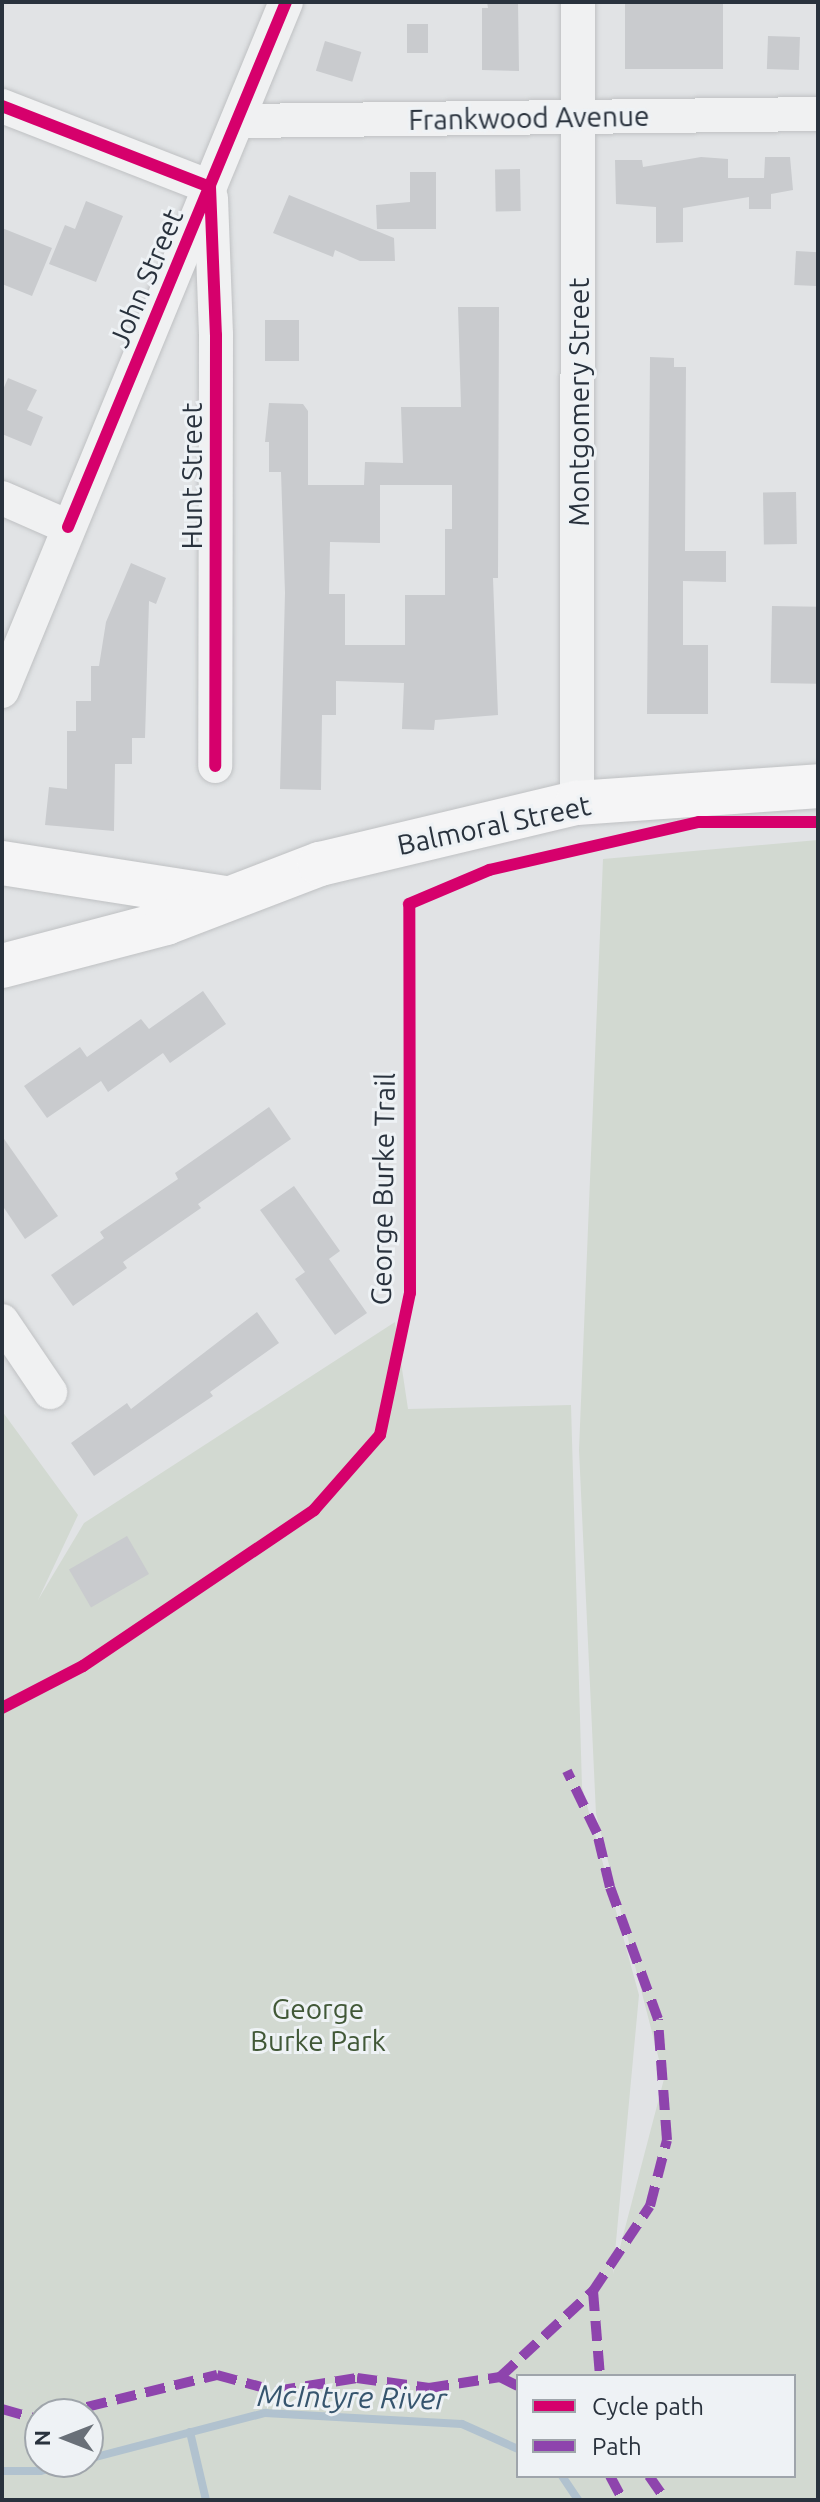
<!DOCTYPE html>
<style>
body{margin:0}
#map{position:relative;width:820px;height:2502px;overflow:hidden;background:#e1e3e5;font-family:Ubuntu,sans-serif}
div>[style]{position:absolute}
.green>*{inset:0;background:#d2d9d1}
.stream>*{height:8px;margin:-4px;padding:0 4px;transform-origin:4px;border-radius:4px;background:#b1c2cf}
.building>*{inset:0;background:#c9cbce;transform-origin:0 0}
.roads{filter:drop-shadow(0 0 2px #bfc1c3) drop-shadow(0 0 2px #bfc1c3)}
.minor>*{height:34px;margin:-17px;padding:0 17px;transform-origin:17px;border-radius:17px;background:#f0f1f2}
.major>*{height:44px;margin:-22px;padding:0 22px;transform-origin:22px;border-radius:22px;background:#f5f5f6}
.quiet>*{height:10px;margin-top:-5px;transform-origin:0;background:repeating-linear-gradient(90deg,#8e44ad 0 20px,transparent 0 30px)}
.cycleway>*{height:12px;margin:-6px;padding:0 6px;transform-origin:6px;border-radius:6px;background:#d6006c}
span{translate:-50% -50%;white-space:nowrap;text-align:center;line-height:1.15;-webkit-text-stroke:6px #eef2f5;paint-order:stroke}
.street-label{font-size:28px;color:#29323d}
.park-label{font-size:28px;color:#415837}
.water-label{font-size:30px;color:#36556e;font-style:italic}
.frame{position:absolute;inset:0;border:4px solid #29323d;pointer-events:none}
.legend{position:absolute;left:516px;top:2374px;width:280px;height:104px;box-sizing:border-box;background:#eef2f5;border:2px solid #9fa5ab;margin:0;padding:10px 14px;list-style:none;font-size:24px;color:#29323d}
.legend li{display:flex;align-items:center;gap:16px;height:40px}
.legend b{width:40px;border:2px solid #9fa5ab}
.north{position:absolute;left:24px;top:2398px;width:80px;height:80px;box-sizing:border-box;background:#eef2f5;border:2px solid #9fa5ab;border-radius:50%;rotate:270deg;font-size:22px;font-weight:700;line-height:32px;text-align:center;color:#29323d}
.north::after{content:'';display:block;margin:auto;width:28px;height:36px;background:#697078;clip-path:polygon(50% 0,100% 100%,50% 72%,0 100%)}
</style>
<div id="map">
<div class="green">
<i style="clip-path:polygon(evenodd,818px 840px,818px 2500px,2px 2500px,2px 1411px,78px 1515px,38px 1600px,84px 1523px,395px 1322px,408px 1409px,571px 1405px,582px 1787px,639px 1995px,613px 2274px,664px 2079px,596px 1814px,579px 1450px,603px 859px,818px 840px,518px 2376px,794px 2376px,794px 2476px,518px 2476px,518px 2376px,818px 840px,40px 2414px,88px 2414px,88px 2462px,40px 2462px,40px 2414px)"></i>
</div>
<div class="stream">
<i style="left:190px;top:2432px;width:70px;rotate:76.8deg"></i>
<i style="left:88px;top:2459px;width:183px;rotate:-14.6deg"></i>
<i style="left:265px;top:2413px;width:197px;rotate:3.2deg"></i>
<i style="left:462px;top:2424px;width:61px;rotate:24.1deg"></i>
<i style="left:2px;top:2471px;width:38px"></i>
<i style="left:40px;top:2471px;width:36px;rotate:-14deg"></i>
<i style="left:562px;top:2476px;width:29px;rotate:56deg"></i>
</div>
<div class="building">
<i style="clip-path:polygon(487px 2px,518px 2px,519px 71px,482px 70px,482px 8px,488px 8px)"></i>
<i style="left:625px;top:2px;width:98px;height:67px"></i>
<i style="left:407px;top:24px;width:21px;height:29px"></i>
<i style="left:768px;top:36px;width:32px;height:33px;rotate:2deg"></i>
<i style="left:325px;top:41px;width:38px;height:31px;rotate:17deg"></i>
<i style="clip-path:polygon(701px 157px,728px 159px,728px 178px,764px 178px,765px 157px,790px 157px,793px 190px,771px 194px,771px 209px,749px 209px,749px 197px,683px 208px,683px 242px,656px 243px,656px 207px,616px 204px,615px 160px,642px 160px,643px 167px)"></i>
<i style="left:520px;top:169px;width:42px;height:25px;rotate:89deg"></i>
<i style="clip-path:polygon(410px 172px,436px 172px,436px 229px,377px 229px,376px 205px,410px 202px)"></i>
<i style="clip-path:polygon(289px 195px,394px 238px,395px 261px,360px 261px,335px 250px,333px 257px,273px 233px)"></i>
<i style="clip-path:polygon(86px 201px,123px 216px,96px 282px,49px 264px,65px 225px,75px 229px)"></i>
<i style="clip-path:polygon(2px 228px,52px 248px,32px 296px,2px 284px)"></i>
<i style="left:796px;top:251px;width:22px;height:34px;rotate:3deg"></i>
<i style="clip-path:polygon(evenodd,458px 307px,499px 307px,498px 578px,493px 578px,498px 715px,435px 720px,434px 730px,402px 729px,404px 683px,336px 681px,336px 715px,322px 715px,321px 790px,280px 789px,285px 593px,281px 472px,269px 472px,269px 442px,265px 442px,269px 403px,303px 404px,308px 411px,308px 485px,364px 485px,365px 462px,403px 463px,401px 407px,461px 407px,458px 307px,380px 485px,452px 485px,452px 529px,445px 529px,445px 595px,405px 595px,405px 645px,345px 645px,345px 594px,329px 594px,330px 542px,380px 543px,380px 485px)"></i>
<i style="left:265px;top:320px;width:34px;height:41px"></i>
<i style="clip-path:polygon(650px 357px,674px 358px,674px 367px,686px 367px,685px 551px,726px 551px,726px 582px,683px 581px,683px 645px,708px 645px,708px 714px,647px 714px)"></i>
<i style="clip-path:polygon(8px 378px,37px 390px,27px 410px,43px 417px,31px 446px,2px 434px,2px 392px)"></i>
<i style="left:796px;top:492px;width:52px;height:33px;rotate:89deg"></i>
<i style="clip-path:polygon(131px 563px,166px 578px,156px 604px,149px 601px,145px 738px,132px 738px,132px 764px,115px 764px,114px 831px,45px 825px,49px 787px,67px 789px,67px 731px,76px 731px,76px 701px,91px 701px,91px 666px,99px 666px,106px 622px)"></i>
<i style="left:772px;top:606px;width:46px;height:77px;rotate:1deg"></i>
<i style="clip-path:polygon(203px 991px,226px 1024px,170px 1063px,163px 1053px,108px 1092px,101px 1081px,47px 1118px,24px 1086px,80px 1047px,87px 1057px,141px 1019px,149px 1029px)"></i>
<i style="clip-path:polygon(269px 1107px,291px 1139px,198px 1204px,201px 1208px,123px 1262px,127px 1268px,73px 1306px,51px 1275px,104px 1238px,100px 1232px,178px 1179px,175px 1173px)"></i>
<i style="clip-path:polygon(2px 1136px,58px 1216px,25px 1239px,2px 1205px)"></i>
<i style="clip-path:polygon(294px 1186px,340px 1251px,329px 1259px,367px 1313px,335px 1335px,295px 1279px,305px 1272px,260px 1210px)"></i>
<i style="clip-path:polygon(257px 1312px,279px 1343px,210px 1392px,213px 1396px,94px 1476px,71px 1443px,127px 1403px,131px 1409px)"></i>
<i style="left:127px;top:1536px;width:44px;height:67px;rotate:60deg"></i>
</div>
<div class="roads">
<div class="minor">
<i style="left:2px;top:106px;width:223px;rotate:21.3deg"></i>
<i style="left:239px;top:121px;width:579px;rotate:-0.69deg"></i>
<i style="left:211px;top:198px;width:137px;rotate:87.9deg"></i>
<i style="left:216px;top:335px;width:431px;rotate:90.1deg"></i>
<i style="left:2px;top:498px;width:72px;rotate:23.7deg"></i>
<i style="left:2px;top:691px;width:745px;rotate:-67.6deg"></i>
<i style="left:577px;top:803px;width:801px;rotate:-89.93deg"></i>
<i style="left:2px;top:1321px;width:86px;rotate:55.9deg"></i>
</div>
<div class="major">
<i style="left:2px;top:863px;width:226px;rotate:8.9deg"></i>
<i style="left:2px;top:966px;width:170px;rotate:-14.7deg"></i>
<i style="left:166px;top:923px;width:165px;rotate:-21deg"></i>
<i style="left:320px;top:864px;width:264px;rotate:-13.4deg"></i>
<i style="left:577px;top:803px;width:242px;rotate:-4deg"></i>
</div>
</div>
<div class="quiet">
<i style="left:593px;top:2291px;width:85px;rotate:85.3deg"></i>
<i style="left:500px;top:2377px;width:127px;rotate:-42.8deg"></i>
<i style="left:593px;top:2291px;width:102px;rotate:-56.2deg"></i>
<i style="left:650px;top:2206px;width:68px;rotate:-75.6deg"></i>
<i style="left:667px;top:2140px;width:121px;rotate:-94.3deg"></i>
<i style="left:658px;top:2019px;width:140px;rotate:-110deg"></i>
<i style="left:610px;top:1887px;width:56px;rotate:-103.5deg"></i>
<i style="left:597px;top:1833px;width:69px;rotate:-115.8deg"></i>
<i style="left:2px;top:2409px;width:40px;rotate:16deg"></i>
<i style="left:58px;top:2414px;width:164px;rotate:-13.8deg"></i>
<i style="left:217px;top:2375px;width:61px;rotate:15.2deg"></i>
<i style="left:276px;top:2391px;width:82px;rotate:-9.1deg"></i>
<i style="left:357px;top:2378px;width:73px;rotate:7.9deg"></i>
<i style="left:429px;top:2388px;width:72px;rotate:-8.8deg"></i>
<i style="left:500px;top:2377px;width:20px;rotate:27deg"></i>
<i style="left:610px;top:2476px;width:27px;rotate:62deg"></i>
<i style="left:649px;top:2476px;width:29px;rotate:55deg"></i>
</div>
<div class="cycleway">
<i style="left:2px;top:106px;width:223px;rotate:21.3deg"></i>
<i style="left:210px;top:187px;width:148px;rotate:87.7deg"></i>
<i style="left:216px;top:335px;width:431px;rotate:90.1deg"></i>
<i style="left:68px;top:527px;width:568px;rotate:-67.45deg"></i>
<i style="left:2px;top:1708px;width:91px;rotate:-27.4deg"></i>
<i style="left:83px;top:1666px;width:279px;rotate:-34deg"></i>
<i style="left:314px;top:1510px;width:100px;rotate:-48.7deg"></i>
<i style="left:380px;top:1435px;width:145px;rotate:-78.1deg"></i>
<i style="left:410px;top:1293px;width:389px;rotate:-90.1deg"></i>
<i style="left:409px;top:904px;width:87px;rotate:-23deg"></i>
<i style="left:489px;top:870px;width:215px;rotate:-12.9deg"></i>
<i style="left:699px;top:822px;width:119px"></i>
</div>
<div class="street-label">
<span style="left:529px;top:118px;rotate:-1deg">Frankwood Avenue</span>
<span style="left:146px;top:278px;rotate:-67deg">John Street</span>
<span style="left:579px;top:402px;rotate:-90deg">Montgomery Street</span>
<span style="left:192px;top:476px;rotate:-90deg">Hunt Street</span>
<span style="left:494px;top:825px;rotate:-12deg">Balmoral Street</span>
<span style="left:383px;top:1189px;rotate:-89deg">George Burke Trail</span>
</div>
<div class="park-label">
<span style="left:318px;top:2025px">George<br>Burke Park</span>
</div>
<div class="water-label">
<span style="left:352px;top:2397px;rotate:1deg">McIntyre River</span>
</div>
<div class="frame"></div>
<ul class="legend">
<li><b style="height:10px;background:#d6006c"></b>Cycle path</li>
<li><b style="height:10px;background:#8e44ad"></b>Path</li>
</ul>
<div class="north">N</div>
</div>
